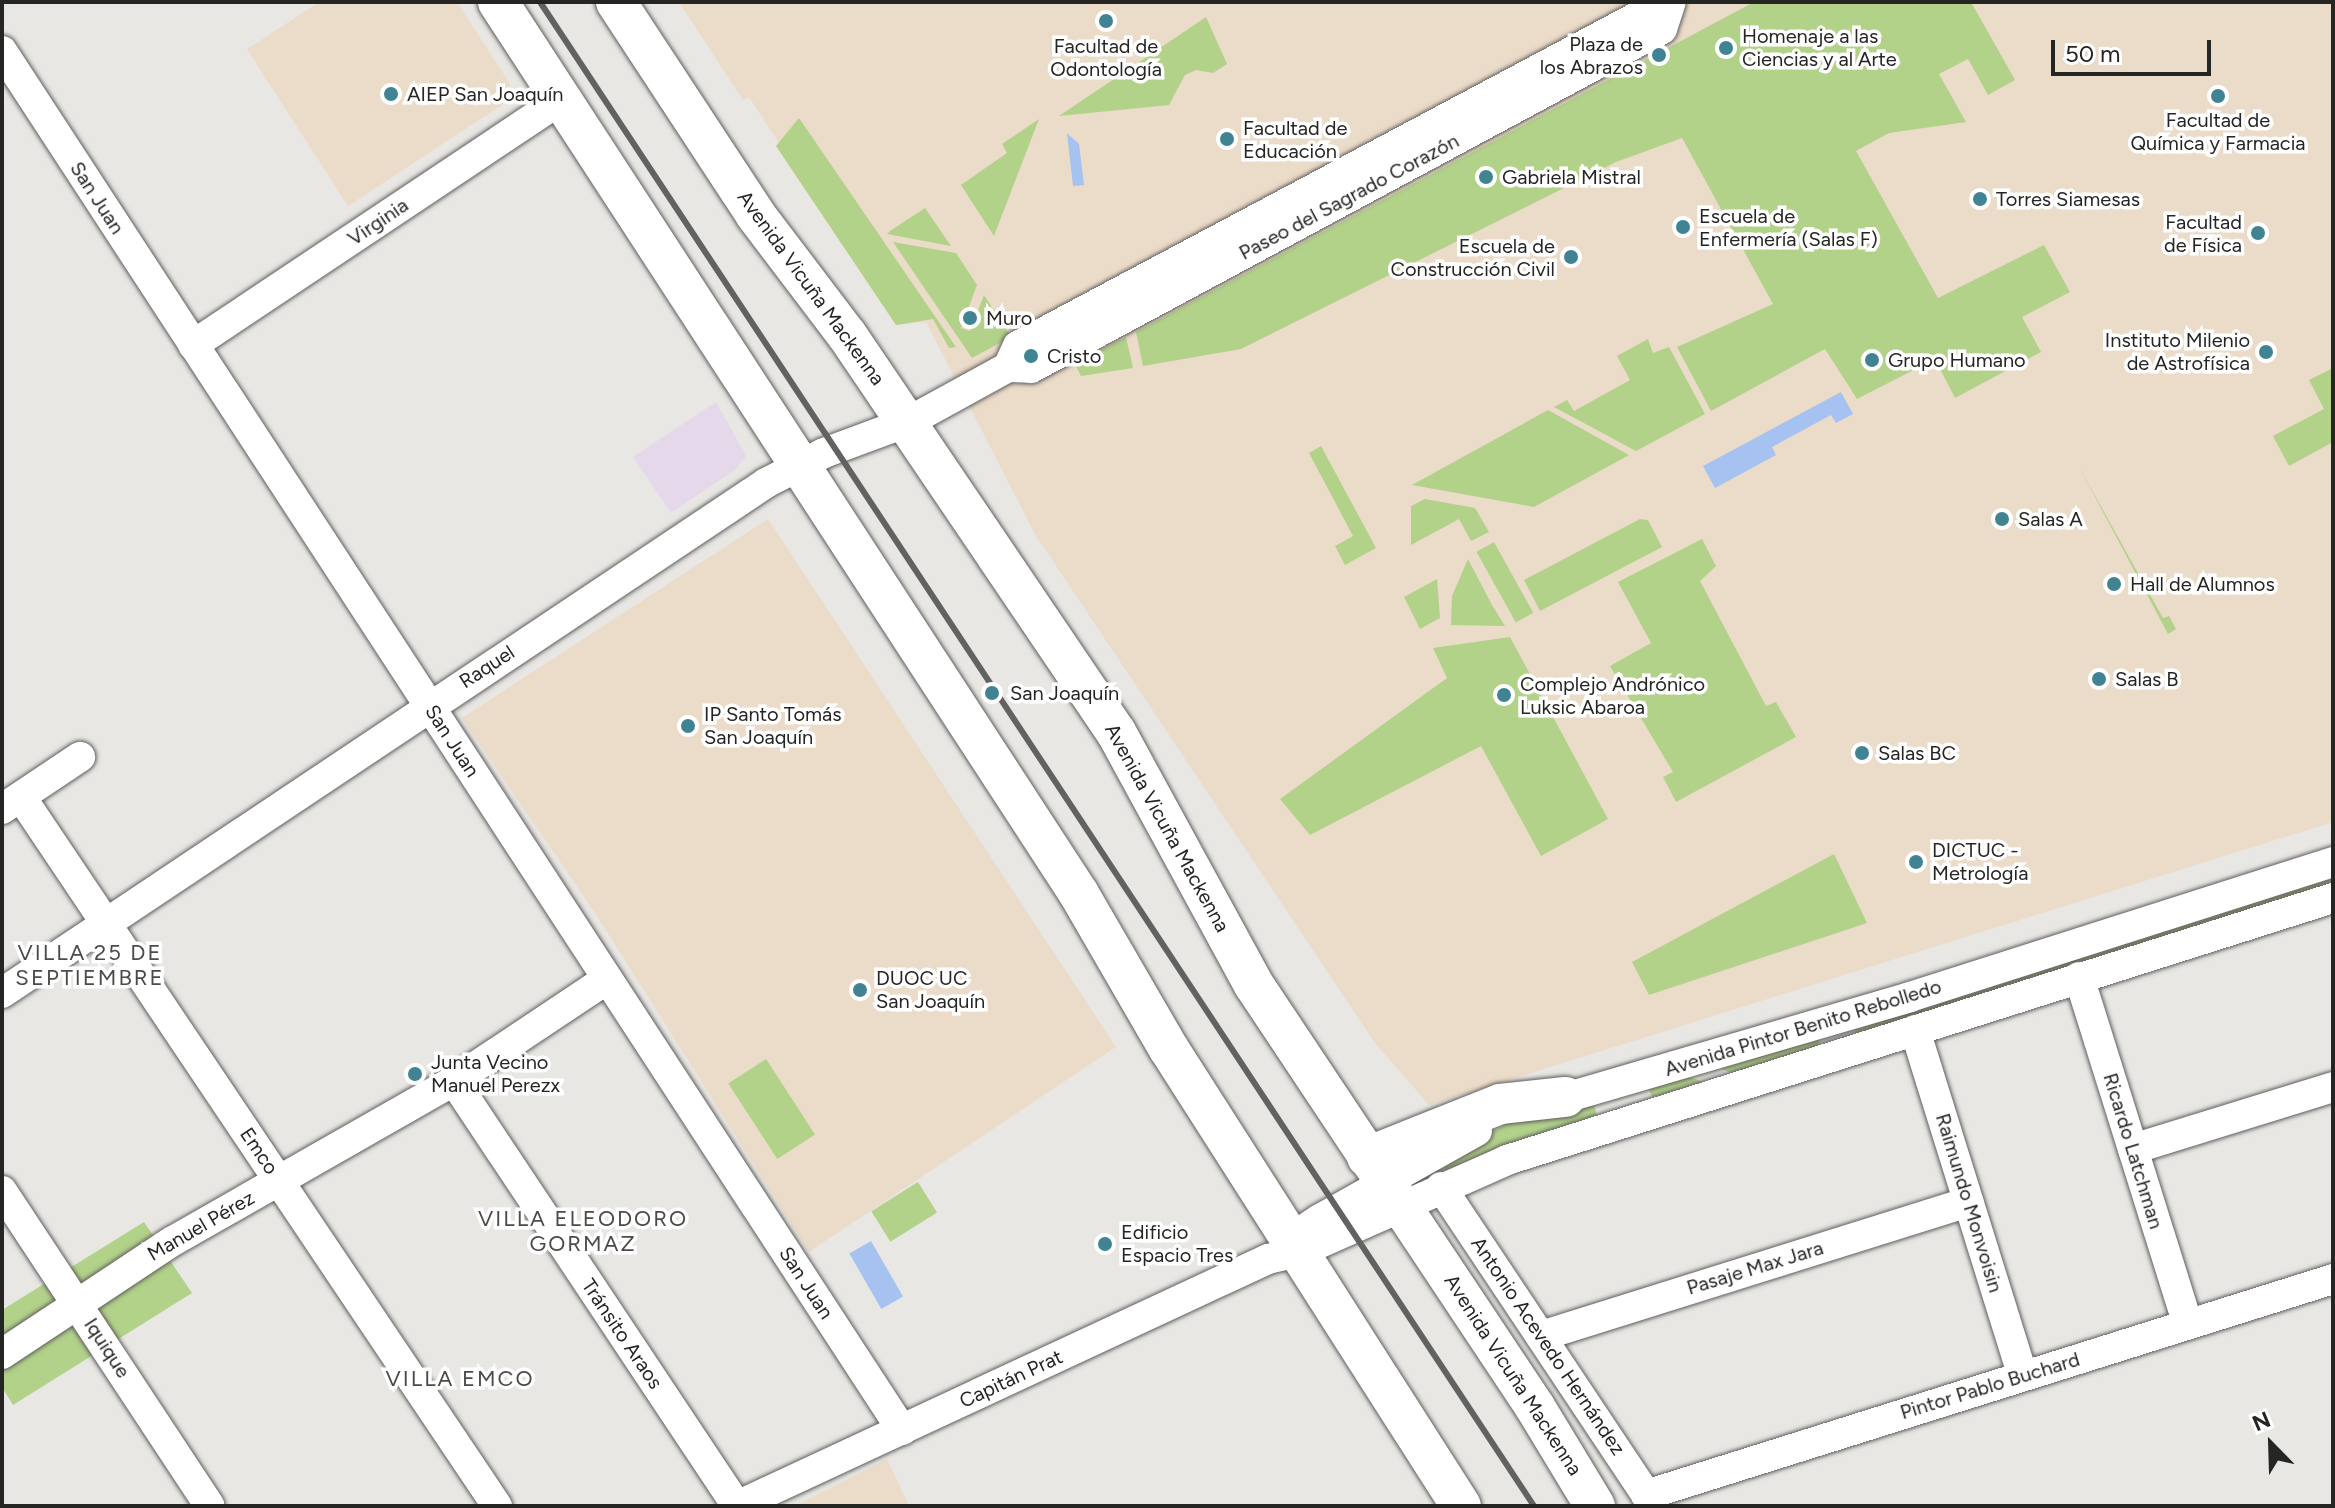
<!DOCTYPE html>
<meta charset="utf-8">
<style>
body{margin:0}
#map{position:relative;width:2335px;height:1508px;overflow:hidden;background:#e8e7e4;font-family:Figtree,sans-serif}
div>[style]{position:absolute}
.commercial>*{inset:0;background:#e6d8eb}
.education>*{inset:0;background:#ebdbc9}
.green>*{inset:0;background:#b2d28a;transform-origin:0 0}
.water>*{inset:0;background:#a6c2f0;transform-origin:0 0}
.roads{filter:drop-shadow(0 0 2px #5f5e5c) drop-shadow(0 0 2px #5f5e5c)}
.minor>*{height:30px;margin:-15px;padding:0 15px;transform-origin:15px;border-radius:15px;background:#fff}
.major>*{height:40px;margin:-20px;padding:0 20px;transform-origin:20px;border-radius:20px;background:#fff}
.rail>*{height:6px;margin:-3px;padding:0 3px;transform-origin:3px;border-radius:3px;background:#626260}
.dots>*{width:22px;height:22px;translate:-50% -50%;box-sizing:border-box;border:4px solid #fff;border-radius:50%}
span{translate:-50% -50%;white-space:nowrap;text-align:center;line-height:1.15;-webkit-text-stroke:7px #fff;paint-order:stroke}
.poi-label{font-size:20px;color:#252524}
.left{translate:0 -50%;text-align:left}
.right{translate:-100% -50%;text-align:right}
.street-label{font-size:20px;color:#252524}
.neighbourhood-label{font-size:22px;color:#4c4b49;letter-spacing:2px}
.frame{position:absolute;inset:0;border:4px solid #252524;pointer-events:none}
.north{position:absolute;left:2231px;top:1404px;width:80px;height:80px;-webkit-text-stroke:6px #fff;paint-order:stroke;rotate:337deg;font-size:22px;font-weight:700;line-height:32px;text-align:center;color:#252524}
.north::after{content:'';display:block;margin:auto;width:28px;height:36px;background:#252524;clip-path:polygon(50% 0,100% 100%,50% 72%,0 100%)}
.scale{position:absolute;left:2051px;top:40px;width:160px;height:36px;box-sizing:border-box;border:4px solid #252524;border-top:0;padding-left:10px;font-size:24px;line-height:28px;white-space:nowrap;color:#252524;-webkit-text-stroke:6px #fff;paint-order:stroke}
</style>
<div id="map">
<div class="commercial">
<i style="clip-path:polygon(716px 402px,746px 456px,736px 469px,671px 513px,633px 457px)"></i>
</div>
<div class="education">
<i style="clip-path:polygon(319px 2px,457px 2px,510px 84px,502px 105px,348px 206px,247px 49px)"></i>
<i style="clip-path:polygon(679px 2px,2333px 2px,2333px 822px,1429px 1105px,1375px 1043px,1036px 536px,926px 322px,896px 325px,776px 146px,779px 143px,749px 97px,743px 100px)"></i>
<i style="clip-path:polygon(768px 519px,1116px 1047px,809px 1252px,595px 913px,462px 718px)"></i>
<i style="clip-path:polygon(887px 1459px,909px 1506px,795px 1506px)"></i>
</div>
<div class="green">
<i style="clip-path:polygon(1754px 2px,1971px 2px,2015px 80px,1988px 95px,1968px 59px,1939px 74px,1966px 122px,1889px 133px,1856px 151px,1938px 298px,2044px 245px,2070px 292px,2022px 317px,2041px 352px,1955px 398px,1935px 359px,1857px 399px,1825px 349px,1711px 411px,1677px 347px,1773px 304px,1682px 138px,1616px 162px,1241px 349px,1143px 366px,1136px 332px)"></i>
<i style="clip-path:polygon(1206px 17px,1227px 64px,1213px 73px,1196px 70px,1185px 75px,1169px 105px,1059px 116px)"></i>
<i style="clip-path:polygon(799px 118px,956px 347px,949px 348px,933px 319px,896px 325px,776px 146px)"></i>
<i style="clip-path:polygon(1039px 119px,994px 236px,961px 185px,1007px 153px,1002px 144px)"></i>
<i style="clip-path:polygon(925px 208px,951px 246px,887px 234px,890px 231px)"></i>
<i style="clip-path:polygon(893px 242px,956px 253px,977px 285px,961px 328px,970px 331px,984px 295px,1011px 337px,972px 358px)"></i>
<i style="clip-path:polygon(1126px 337px,1133px 368px,1081px 376px,1075px 364px)"></i>
<i style="clip-path:polygon(1648px 339px,1653px 353px,1669px 347px,1705px 414px,1636px 451px,1554px 407px,1567px 400px,1574px 411px,1630px 380px,1617px 356px)"></i>
<i style="clip-path:polygon(2333px 368px,2333px 442px,2289px 466px,2273px 436px,2324px 409px,2309px 380px)"></i>
<i style="clip-path:polygon(1548px 410px,1629px 455px,1534px 507px,1412px 485px)"></i>
<i style="clip-path:polygon(1321px 446px,1376px 548px,1345px 565px,1335px 546px,1353px 536px,1309px 453px)"></i>
<i style="clip-path:polygon(2079px 467px,2163px 618px,2169px 616px,2176px 629px,2168px 634px)"></i>
<i style="clip-path:polygon(1425px 499px,1475px 508px,1489px 532px,1471px 541px,1459px 519px,1411px 545px,1411px 506px)"></i>
<i style="clip-path:polygon(1640px 519px,1648px 520px,1662px 547px,1540px 611px,1524px 580px)"></i>
<i style="clip-path:polygon(1702px 539px,1716px 566px,1700px 581px,1766px 706px,1776px 702px,1796px 737px,1676px 802px,1663px 777px,1673px 772px,1610px 666px,1651px 643px,1618px 582px)"></i>
<i style="left:1494px;top:542px;width:81px;height:20px;rotate:61deg"></i>
<i style="clip-path:polygon(1468px 559px,1492px 605px,1505px 626px,1451px 625px,1452px 596px)"></i>
<i style="clip-path:polygon(1437px 579px,1440px 618px,1420px 629px,1404px 597px)"></i>
<i style="clip-path:polygon(1510px 637px,1608px 819px,1541px 856px,1481px 746px,1310px 835px,1280px 799px,1447px 678px,1433px 648px)"></i>
<i style="clip-path:polygon(1834px 854px,1867px 923px,1649px 995px,1632px 962px)"></i>
<i style="clip-path:polygon(2333px 878px,2333px 893px,1859px 1041px,1855px 1030px)"></i>
<i style="clip-path:polygon(1822px 1033px,1818px 1047px,1732px 1073px,1715px 1066px)"></i>
<i style="left:766px;top:1059px;width:90px;height:45px;rotate:57deg"></i>
<i style="clip-path:polygon(1683px 1075px,1707px 1083px,1652px 1097px,1647px 1085px)"></i>
<i style="clip-path:polygon(1592px 1097px,1598px 1120px,1446px 1170px,1439px 1159px,1507px 1124px)"></i>
<i style="left:918px;top:1182px;width:36px;height:55px;rotate:58deg"></i>
<i style="clip-path:polygon(144px 1222px,192px 1293px,13px 1405px,2px 1387px,2px 1310px)"></i>
</div>
<div class="water">
<i style="clip-path:polygon(1067px 133px,1079px 144px,1084px 185px,1073px 186px)"></i>
<i style="clip-path:polygon(1841px 392px,1853px 414px,1836px 423px,1831px 415px,1772px 447px,1776px 455px,1715px 488px,1703px 466px)"></i>
<i style="left:871px;top:1241px;width:64px;height:25px;rotate:60deg"></i>
</div>
<div class="roads">
<div class="minor">
<i style="left:2px;top:51px;width:1647px;rotate:56.87deg"></i>
<i style="left:193px;top:345px;width:446px;rotate:-33.7deg"></i>
<i style="left:1008px;top:367px;width:23px;rotate:-65deg"></i>
<i style="left:1018px;top:346px;width:733px;rotate:-28deg"></i>
<i style="left:21px;top:797px;width:854px;rotate:56.12deg"></i>
<i style="left:2px;top:809px;width:94px;rotate:-33.7deg"></i>
<i style="left:2079px;top:977px;width:364px;rotate:72.6deg"></i>
<i style="left:2px;top:993px;width:919px;rotate:-33.72deg"></i>
<i style="left:766px;top:483px;width:65px;rotate:-27.3deg"></i>
<i style="left:824px;top:453px;width:90px;rotate:-20.3deg"></i>
<i style="left:908px;top:422px;width:114px;rotate:-28.8deg"></i>
<i style="left:1008px;top:367px;width:23px;rotate:2deg"></i>
<i style="left:1031px;top:368px;width:716px;rotate:-28.25deg"></i>
<i style="left:1662px;top:29px;width:28px;rotate:-72deg"></i>
<i style="left:1915px;top:1030px;width:362px;rotate:72.7deg"></i>
<i style="left:454px;top:1081px;width:511px;rotate:56.34deg"></i>
<i style="left:1548px;top:1103px;width:377px;rotate:-16.3deg"></i>
<i style="left:1910px;top:997px;width:444px;rotate:-17.7deg"></i>
<i style="left:2133px;top:1149px;width:209px;rotate:-17.2deg"></i>
<i style="left:1441px;top:1187px;width:384px;rotate:56.3deg"></i>
<i style="left:2px;top:1191px;width:377px;rotate:56.6deg"></i>
<i style="left:1285px;top:1250px;width:15px;rotate:-58deg"></i>
<i style="left:1293px;top:1237px;width:32px;rotate:-34deg"></i>
<i style="left:1320px;top:1219px;width:180px;rotate:-29.3deg"></i>
<i style="left:1541px;top:1336px;width:448px;rotate:-17.4deg"></i>
<i style="left:2px;top:1354px;width:205px;rotate:-33.5deg"></i>
<i style="left:173px;top:1241px;width:323px;rotate:-29.7deg"></i>
<i style="left:454px;top:1081px;width:184px;rotate:-33.7deg"></i>
<i style="left:1646px;top:1495px;width:720px;rotate:-17.45deg"></i>
<i style="left:737px;top:1506px;width:586px;rotate:-24.95deg"></i>
<i style="left:1268px;top:1259px;width:35px;rotate:-13deg"></i>
<i style="left:1302px;top:1251px;width:224px;rotate:-23.9deg"></i>
<i style="left:1507px;top:1160px;width:867px;rotate:-17.6deg"></i>
</div>
<div class="major">
<i style="left:498px;top:2px;width:1065px;rotate:56.92deg"></i>
<i style="left:1079px;top:894px;width:179px;rotate:59.9deg"></i>
<i style="left:1169px;top:1049px;width:542px;rotate:57.42deg"></i>
<i style="left:616px;top:2px;width:254px;rotate:56.7deg"></i>
<i style="left:755px;top:214px;width:152px;rotate:52.8deg"></i>
<i style="left:847px;top:335px;width:480px;rotate:55.9deg"></i>
<i style="left:1116px;top:732px;width:288px;rotate:61.4deg"></i>
<i style="left:1254px;top:985px;width:507px;rotate:56.34deg"></i>
<i style="left:1535px;top:1407px;width:116px;rotate:58.8deg"></i>
<i style="left:1367px;top:1157px;width:143px;rotate:-21.7deg"></i>
<i style="left:1500px;top:1104px;width:66px;rotate:-6.1deg"></i>
</div>
</div>
<div class="rail">
<i style="left:540px;top:2px;width:1803px;rotate:56.54deg"></i>
</div>
<div class="dots">
<i style="left:1106px;top:21px;background:#408493"></i>
<i style="left:1726px;top:48px;background:#408493"></i>
<i style="left:1659px;top:55px;background:#408493"></i>
<i style="left:391px;top:94px;background:#408493"></i>
<i style="left:2218px;top:96px;background:#408493"></i>
<i style="left:1227px;top:139px;background:#408493"></i>
<i style="left:1486px;top:177px;background:#408493"></i>
<i style="left:1980px;top:199px;background:#408493"></i>
<i style="left:1683px;top:227px;background:#408493"></i>
<i style="left:2258px;top:233px;background:#408493"></i>
<i style="left:1571px;top:257px;background:#408493"></i>
<i style="left:970px;top:318px;background:#408493"></i>
<i style="left:2266px;top:352px;background:#408493"></i>
<i style="left:1031px;top:356px;background:#408493"></i>
<i style="left:1872px;top:360px;background:#408493"></i>
<i style="left:2002px;top:519px;background:#408493"></i>
<i style="left:2114px;top:584px;background:#408493"></i>
<i style="left:2099px;top:679px;background:#408493"></i>
<i style="left:992px;top:693px;background:#408493"></i>
<i style="left:1504px;top:695px;background:#408493"></i>
<i style="left:688px;top:726px;background:#408493"></i>
<i style="left:1862px;top:753px;background:#408493"></i>
<i style="left:1916px;top:862px;background:#408493"></i>
<i style="left:860px;top:990px;background:#408493"></i>
<i style="left:415px;top:1074px;background:#408493"></i>
<i style="left:1105px;top:1244px;background:#408493"></i>
</div>
<div class="poi-label">
<span class="left" style="left:1742px;top:48px">Homenaje a las<br>Ciencias y al Arte</span>
<span class="right" style="left:1643px;top:56px">Plaza de<br>los Abrazos</span>
<span style="left:1106px;top:58px">Facultad de<br>Odontología</span>
<span class="left" style="left:407px;top:94px">AIEP San Joaquín</span>
<span style="left:2218px;top:132px">Facultad de<br>Química y Farmacia</span>
<span class="left" style="left:1243px;top:140px">Facultad de<br>Educación</span>
<span class="left" style="left:1502px;top:177px">Gabriela Mistral</span>
<span class="left" style="left:1996px;top:199px">Torres Siamesas</span>
<span class="left" style="left:1699px;top:228px">Escuela de<br>Enfermería (Salas F)</span>
<span class="right" style="left:2242px;top:234px">Facultad<br>de Física</span>
<span class="right" style="left:1555px;top:258px">Escuela de<br>Construcción Civil</span>
<span class="left" style="left:986px;top:318px">Muro</span>
<span class="right" style="left:2250px;top:352px">Instituto Milenio<br>de Astrofísica</span>
<span class="left" style="left:1047px;top:356px">Cristo</span>
<span class="left" style="left:1888px;top:360px">Grupo Humano</span>
<span class="left" style="left:2018px;top:519px">Salas A</span>
<span class="left" style="left:2130px;top:584px">Hall de Alumnos</span>
<span class="left" style="left:2115px;top:679px">Salas B</span>
<span class="left" style="left:1520px;top:696px">Complejo Andrónico<br>Luksic Abaroa</span>
<span class="left" style="left:1010px;top:693px">San Joaquín</span>
<span class="left" style="left:704px;top:726px">IP Santo Tomás<br>San Joaquín</span>
<span class="left" style="left:1878px;top:753px">Salas BC</span>
<span class="left" style="left:1932px;top:862px">DICTUC -<br>Metrología</span>
<span class="left" style="left:876px;top:990px">DUOC UC<br>San Joaquín</span>
<span class="left" style="left:431px;top:1074px">Junta Vecino<br>Manuel Perezx</span>
<span class="left" style="left:1121px;top:1244px">Edificio<br>Espacio Tres</span>
</div>
<div class="street-label">
<span style="left:1349px;top:197px;rotate:-28deg">Paseo del Sagrado Corazón</span>
<span style="left:97px;top:198px;rotate:57deg">San Juan</span>
<span style="left:378px;top:222px;rotate:-34deg">Virginia</span>
<span style="left:811px;top:288px;rotate:54deg">Avenida Vicuña Mackenna</span>
<span style="left:487px;top:667px;rotate:-33deg">Raquel</span>
<span style="left:452px;top:741px;rotate:57deg">San Juan</span>
<span style="left:1167px;top:828px;rotate:61deg">Avenida Vicuña Mackenna</span>
<span style="left:1803px;top:1028px;rotate:-17deg">Avenida Pintor Benito Rebolledo</span>
<span style="left:259px;top:1151px;rotate:56deg">Emco</span>
<span style="left:2133px;top:1151px;rotate:73deg">Ricardo Latchman</span>
<span style="left:1969px;top:1203px;rotate:73deg">Raimundo Monvoisin</span>
<span style="left:201px;top:1226px;rotate:-30deg">Manuel Pérez</span>
<span style="left:1755px;top:1268px;rotate:-17deg">Pasaje Max Jara</span>
<span style="left:806px;top:1283px;rotate:57deg">San Juan</span>
<span style="left:622px;top:1334px;rotate:56deg">Tránsito Araos</span>
<span style="left:1548px;top:1346px;rotate:56deg">Antonio Acevedo Hernández</span>
<span style="left:107px;top:1348px;rotate:57deg">Iquique</span>
<span style="left:1513px;top:1375px;rotate:57deg">Avenida Vicuña Mackenna</span>
<span style="left:1011px;top:1379px;rotate:-25deg">Capitán Prat</span>
<span style="left:1990px;top:1386px;rotate:-17deg">Pintor Pablo Buchard</span>
</div>
<div class="neighbourhood-label">
<span style="left:90px;top:965px">VILLA 25 DE<br>SEPTIEMBRE</span>
<span style="left:583px;top:1231px">VILLA ELEODORO<br>GORMAZ</span>
<span style="left:460px;top:1379px">VILLA EMCO</span>
</div>
<div class="frame"></div>
<div class="north">N</div>
<div class="scale">50 m</div>
</div>
